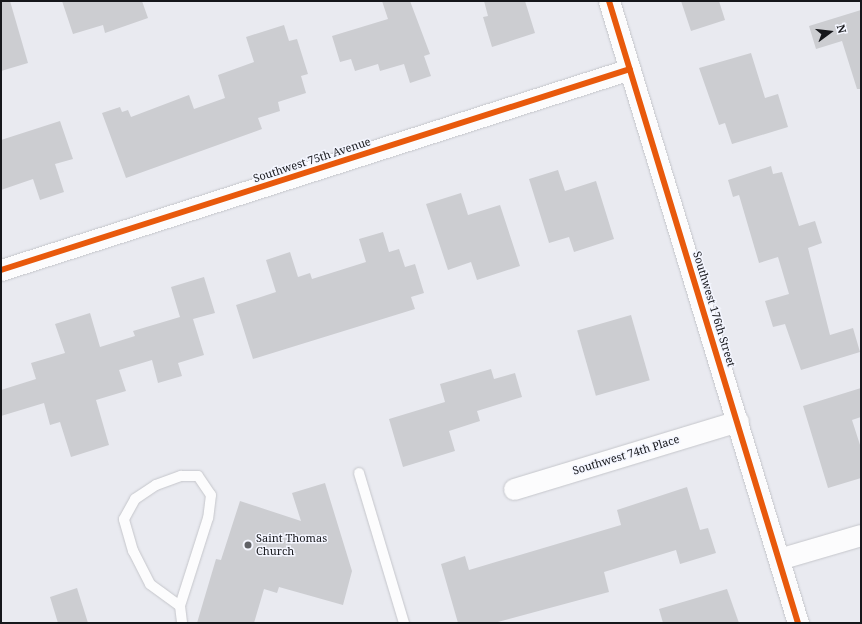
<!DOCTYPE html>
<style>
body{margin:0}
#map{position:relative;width:862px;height:624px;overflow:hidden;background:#e9eaf0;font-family:"Noto Serif",serif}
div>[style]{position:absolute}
.building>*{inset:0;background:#cccdd1;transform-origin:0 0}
.roads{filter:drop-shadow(0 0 1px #c5c6cb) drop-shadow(0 0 1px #c5c6cb)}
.service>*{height:10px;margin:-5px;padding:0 5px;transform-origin:5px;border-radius:5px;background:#fcfcfd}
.minor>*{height:21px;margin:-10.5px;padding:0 10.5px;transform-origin:10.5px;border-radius:10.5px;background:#fcfcfd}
.cycleway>*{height:6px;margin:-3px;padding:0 3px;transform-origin:3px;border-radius:3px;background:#e8590c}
.dots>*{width:11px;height:11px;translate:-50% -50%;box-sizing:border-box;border:2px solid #f4f6ff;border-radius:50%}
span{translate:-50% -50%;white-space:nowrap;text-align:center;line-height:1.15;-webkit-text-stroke:3px #f4f6ff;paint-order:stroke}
.street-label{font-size:11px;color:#16171b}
.poi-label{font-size:11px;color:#16171b}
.left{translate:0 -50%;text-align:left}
.frame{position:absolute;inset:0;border:2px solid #16171b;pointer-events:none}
.north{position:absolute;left:810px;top:12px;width:40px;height:40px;-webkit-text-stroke:3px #f4f6ff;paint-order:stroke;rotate:75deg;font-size:11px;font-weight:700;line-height:16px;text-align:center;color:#16171b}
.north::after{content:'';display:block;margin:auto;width:14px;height:18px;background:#16171b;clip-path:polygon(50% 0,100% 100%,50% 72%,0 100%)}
</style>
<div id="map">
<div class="building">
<i style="clip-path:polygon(1px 1px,10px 1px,28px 63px,1px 71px)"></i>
<i style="clip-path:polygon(62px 1px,142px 1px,148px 18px,105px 33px,103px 25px,73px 34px)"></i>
<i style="clip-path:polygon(382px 1px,410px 1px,430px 54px,424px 56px,431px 76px,410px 83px,404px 64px,380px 71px,378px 64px,355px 71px,351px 59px,340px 62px,332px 36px,388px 19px)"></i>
<i style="clip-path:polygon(484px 1px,525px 1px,535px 33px,492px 47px,483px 17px,488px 16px)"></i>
<i style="clip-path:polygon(681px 1px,719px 1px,725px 20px,691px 31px)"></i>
<i style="clip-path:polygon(861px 10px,861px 89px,857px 89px,842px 41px,816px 49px,809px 26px)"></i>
<i style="clip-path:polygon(284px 25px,289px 41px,297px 39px,308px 74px,301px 76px,306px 93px,278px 102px,280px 111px,258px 118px,262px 129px,126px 178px,102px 113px,120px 107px,122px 112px,128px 110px,131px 117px,189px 95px,194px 109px,225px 98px,218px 75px,254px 62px,246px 37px)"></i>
<i style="clip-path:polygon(751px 53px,765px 98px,778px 94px,788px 127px,732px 144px,725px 123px,719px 125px,699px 68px)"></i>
<i style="clip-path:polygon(60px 121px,73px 159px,55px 164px,64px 192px,40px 200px,33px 179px,1px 190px,1px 140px)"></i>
<i style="clip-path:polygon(771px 166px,773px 174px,782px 172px,799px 226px,815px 221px,822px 243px,808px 248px,830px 335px,853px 328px,860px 352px,801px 370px,785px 324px,773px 327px,765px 301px,789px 294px,778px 257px,759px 263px,739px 195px,733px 197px,728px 180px)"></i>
<i style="clip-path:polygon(558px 170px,565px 191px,596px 181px,614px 239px,574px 252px,569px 237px,549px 243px,529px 179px)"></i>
<i style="clip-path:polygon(461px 193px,468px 215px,500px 205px,520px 266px,477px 280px,471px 262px,448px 270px,426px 204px)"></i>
<i style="clip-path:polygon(383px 232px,389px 252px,399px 249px,405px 267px,415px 264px,424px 293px,411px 297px,415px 309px,253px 359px,236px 305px,276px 292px,266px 260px,290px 252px,298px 277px,310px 273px,312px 279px,366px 262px,359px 239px)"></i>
<i style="clip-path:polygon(204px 277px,215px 313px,193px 319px,204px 355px,178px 363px,182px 376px,158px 383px,152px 360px,119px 370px,126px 391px,96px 400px,109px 445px,71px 457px,60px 422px,50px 425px,44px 403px,1px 416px,1px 390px,36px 379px,31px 363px,65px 353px,55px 324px,90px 313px,100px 347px,135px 336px,133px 331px,180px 317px,171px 287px)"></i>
<i style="left:631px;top:315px;width:68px;height:56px;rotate:74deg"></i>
<i style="clip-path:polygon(491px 369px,494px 379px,515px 373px,522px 397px,477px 411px,480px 421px,449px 431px,455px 451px,403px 467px,389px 419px,445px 402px,440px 384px)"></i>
<i style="clip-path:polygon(861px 388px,861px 417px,852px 420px,861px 448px,861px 478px,828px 488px,803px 406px)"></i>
<i style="clip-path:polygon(325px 483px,352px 571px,343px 605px,279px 587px,277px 593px,264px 589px,254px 623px,197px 623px,216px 559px,221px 560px,240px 501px,301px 521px,292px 493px)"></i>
<i style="clip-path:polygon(687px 487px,700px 530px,708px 528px,716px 553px,680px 564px,676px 550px,604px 572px,609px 592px,494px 623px,458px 623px,441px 564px,465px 556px,469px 570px,621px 525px,617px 510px)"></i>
<i style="clip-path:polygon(77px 588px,88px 623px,58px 623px,50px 597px)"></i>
<i style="clip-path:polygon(727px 589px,739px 623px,663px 623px,659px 609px)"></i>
</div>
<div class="roads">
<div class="service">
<i style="left:359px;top:473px;width:157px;rotate:73.3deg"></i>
<i style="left:180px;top:606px;width:37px;rotate:-144deg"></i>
<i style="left:150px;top:584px;width:37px;rotate:-117deg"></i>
<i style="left:133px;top:551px;width:33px;rotate:-106deg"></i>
<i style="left:124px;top:519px;width:23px;rotate:-61deg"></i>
<i style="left:135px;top:499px;width:25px;rotate:-34deg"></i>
<i style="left:156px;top:485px;width:27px;rotate:-20deg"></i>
<i style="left:181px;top:476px;width:17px"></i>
<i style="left:198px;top:476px;width:23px;rotate:56deg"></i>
<i style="left:211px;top:495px;width:23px;rotate:97deg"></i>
<i style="left:208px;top:518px;width:92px;rotate:107.7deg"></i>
<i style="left:180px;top:606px;width:17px;rotate:83deg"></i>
</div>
<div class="minor">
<i style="left:609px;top:1px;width:650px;rotate:73.1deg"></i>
<i style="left:1px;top:270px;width:660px;rotate:-17.72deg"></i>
<i style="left:514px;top:489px;width:234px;rotate:-16.9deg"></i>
<i style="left:779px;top:559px;width:85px;rotate:-16.3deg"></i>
</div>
</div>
<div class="cycleway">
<i style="left:609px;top:1px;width:650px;rotate:73.1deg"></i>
<i style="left:1px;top:270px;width:660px;rotate:-17.72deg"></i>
</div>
<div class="dots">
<i style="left:248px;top:545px;background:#606166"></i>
</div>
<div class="street-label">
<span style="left:312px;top:160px;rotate:-18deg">Southwest 75th Avenue</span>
<span style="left:714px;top:309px;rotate:73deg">Southwest 176th Street</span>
<span style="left:626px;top:455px;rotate:-17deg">Southwest 74th Place</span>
</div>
<div class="poi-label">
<span class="left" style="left:256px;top:545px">Saint Thomas<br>Church</span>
</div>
<div class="frame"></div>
<div class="north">N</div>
</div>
